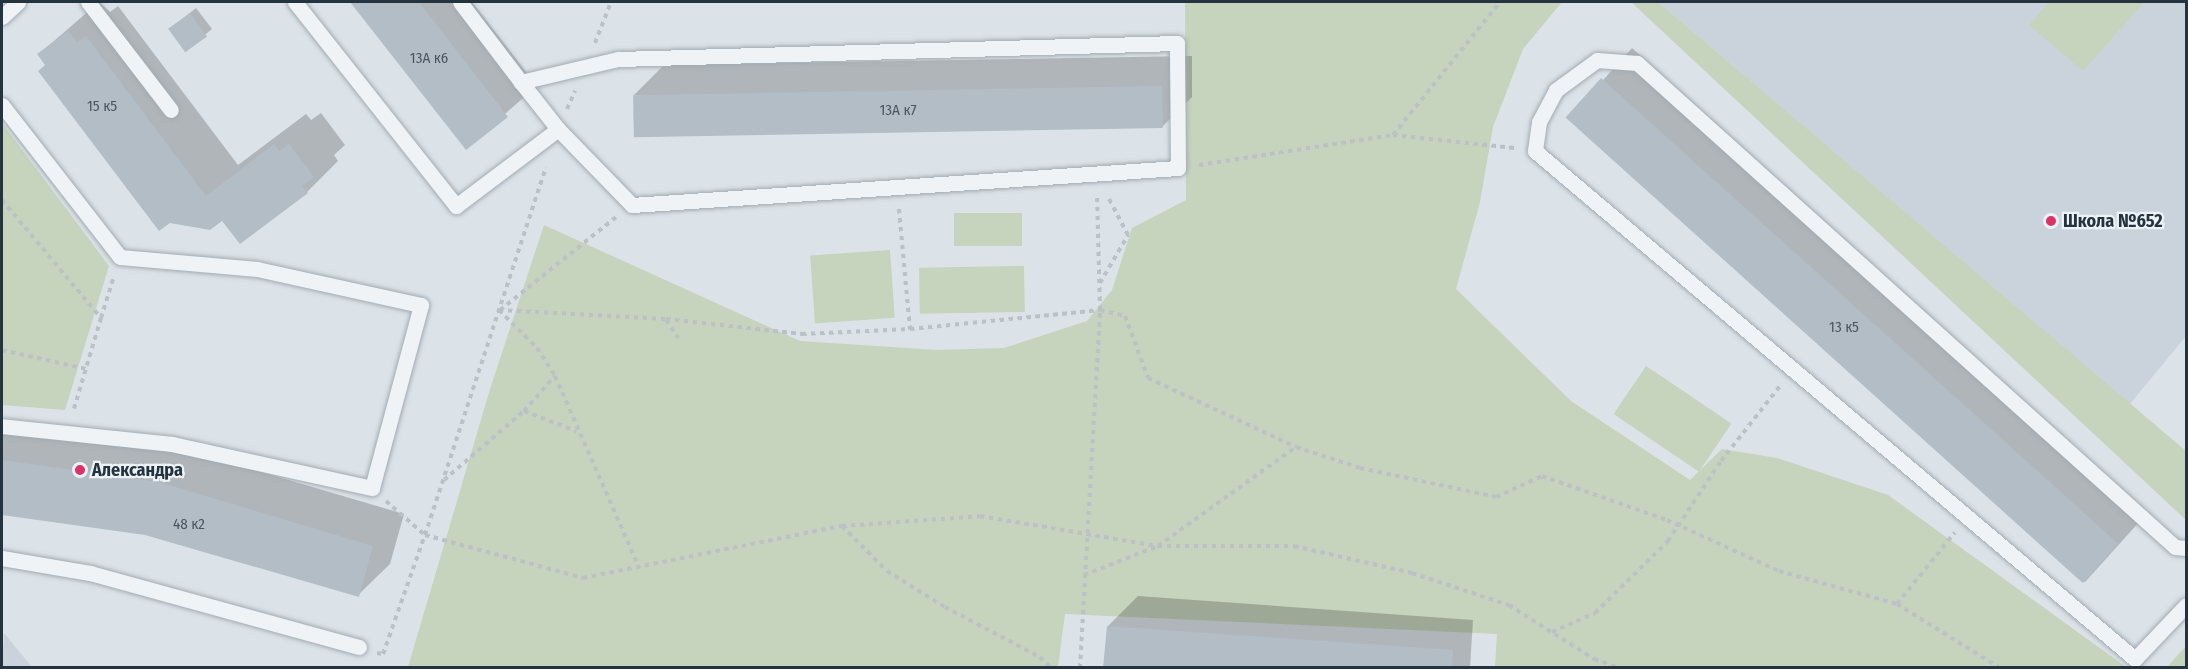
<!DOCTYPE html>
<meta charset="utf-8">
<style>
body{margin:0}
#map{position:relative;width:2188px;height:669px;overflow:hidden;background:#dce3e8;font-family:"Fira Sans Condensed",sans-serif}
div>[style]{position:absolute}
.built>*{inset:0;background:#cad3db}
.green>*{inset:0;background:#c6d3bd;transform-origin:0 0}
.shadow>*{inset:0;background:#0003;transform-origin:0 0}
.building>*{inset:0;background:#b3bdc6;transform-origin:0 0}
.path>*{height:4px;margin-top:-2px;transform-origin:0;background:repeating-linear-gradient(90deg,#bbc1c7 0 4.5px,transparent 0 9px)}
.roads{filter:drop-shadow(0 0 2px #a1abb2) drop-shadow(0 0 2px #a1abb2)}
.lane>*{height:15px;margin:-7.5px;padding:0 7.5px;transform-origin:7.5px;border-radius:7.5px;background:#f0f3f6}
.dots>*{width:16px;height:16px;translate:-50% -50%;box-sizing:border-box;border:3px solid #ecf2f6;border-radius:50%}
span{translate:-50% -50%;white-space:nowrap;text-align:center;line-height:1.15;-webkit-text-stroke:4.5px #ecf2f6;paint-order:stroke}
.number-label{font-size:15px;color:#485662}
.number-label span{-webkit-text-stroke-width:0}
.poi-label{font-size:18px;color:#243340;font-weight:700}
.left{translate:0 -50%;text-align:left}
.frame{position:absolute;inset:0;border:3px solid #243340;pointer-events:none}
</style>
<div id="map">
<div class="built">
<i style="clip-path:polygon(1658px 2px,2186px 2px,2186px 336px,2130px 404px)"></i>
<i style="clip-path:polygon(4px 633px,32px 667px,2px 667px)"></i>
</div>
<div class="green">
<i style="clip-path:polygon(1185px 2px,1562px 2px,1523px 49px,1493px 127px,1480px 202px,1456px 289px,1571px 401px,1690px 480px,1722px 449px,1777px 458px,1888px 495px,2126px 667px,1495px 667px,1497px 634px,1065px 614px,1058px 667px,408px 667px,490px 389px,544px 225px,800px 341px,938px 350px,1004px 348px,1087px 321px,1112px 290px,1132px 228px,1186px 200px)"></i>
<i style="clip-path:polygon(1631px 2px,1658px 2px,2186px 451px,2186px 520px)"></i>
<i style="clip-path:polygon(2049px 2px,2144px 2px,2083px 71px,2029px 25px)"></i>
<i style="clip-path:polygon(2px 123px,109px 266px,65px 410px,2px 405px)"></i>
<i style="left:954px;top:213px;width:68px;height:33px"></i>
<i style="left:890px;top:250px;width:68px;height:80px;rotate:86deg"></i>
<i style="left:1024px;top:266px;width:46px;height:105px;rotate:89deg"></i>
<i style="left:1646px;top:366px;width:103px;height:58px;rotate:34deg"></i>
<i style="clip-path:polygon(2186px 646px,2186px 667px,2167px 667px)"></i>
</div>
<div class="shadow">
<i style="clip-path:polygon(99px 2px,110px 12px,118px 6px,238px 165px,306px 114px,311px 120px,321px 113px,345px 145px,334px 155px,338px 161px,307px 192px,222px 218px,39px 54px)"></i>
<i style="clip-path:polygon(352px 2px,472px 2px,537px 86px,466px 148px)"></i>
<i style="clip-path:polygon(196px 8px,212px 29px,186px 50px,176px 24px)"></i>
<i style="left:1632px;top:48px;width:694px;height:94px;rotate:42deg"></i>
<i style="clip-path:polygon(1192px 56px,1192px 97px,1162px 127px,634px 95px,664px 65px)"></i>
<i style="clip-path:polygon(2px 424px,191px 451px,404px 514px,390px 564px,358px 595px,146px 534px,2px 514px)"></i>
<i style="clip-path:polygon(1138px 596px,1473px 620px,1470px 668px,1105px 668px,1108px 626px)"></i>
</div>
<div class="building">
<i style="clip-path:polygon(350px 2px,419px 2px,508px 117px,466px 150px)"></i>
<i style="left:190px;top:13px;width:29px;height:27px;rotate:54deg"></i>
<i style="clip-path:polygon(68px 31px,77px 42px,86px 36px,206px 196px,274px 144px,279px 151px,289px 144px,314px 177px,302px 186px,308px 193px,240px 244px,222px 221px,210px 230px,170px 223px,159px 231px,38px 71px,45px 65px,37px 54px)"></i>
<i style="left:1601px;top:78px;width:696px;height:53px;rotate:42deg"></i>
<i style="left:1162px;top:86px;width:42px;height:529px;rotate:89deg"></i>
<i style="clip-path:polygon(2px 460px,159px 482px,373px 546px,359px 597px,145px 535px,2px 515px)"></i>
<i style="clip-path:polygon(1107px 626px,1453px 650px,1452px 668px,1103px 668px)"></i>
</div>
<div class="path">
<i style="left:595px;top:43px;width:44px;rotate:-68.7deg"></i>
<i style="left:567px;top:109px;width:20px;rotate:-66deg"></i>
<i style="left:1393px;top:135px;width:122px;rotate:6.1deg"></i>
<i style="left:1199px;top:165px;width:196px;rotate:-8.8deg"></i>
<i style="left:1393px;top:135px;width:171px;rotate:-51.2deg"></i>
<i style="left:2px;top:200px;width:154px;rotate:50deg"></i>
<i style="left:101px;top:318px;width:98px;rotate:106.6deg"></i>
<i style="left:899px;top:209px;width:121px;rotate:84.8deg"></i>
<i style="left:1100px;top:283px;width:56px;rotate:-59.7deg"></i>
<i style="left:1128px;top:235px;width:45px;rotate:-117.7deg"></i>
<i style="left:499px;top:310px;width:167px;rotate:3.1deg"></i>
<i style="left:666px;top:319px;width:137px;rotate:6.3deg"></i>
<i style="left:802px;top:334px;width:108px;rotate:-2.7deg"></i>
<i style="left:910px;top:329px;width:191px;rotate:-5.7deg"></i>
<i style="left:1100px;top:310px;width:26px;rotate:13deg"></i>
<i style="left:1125px;top:316px;width:66px;rotate:69.6deg"></i>
<i style="left:1148px;top:378px;width:163px;rotate:25deg"></i>
<i style="left:1296px;top:447px;width:67px;rotate:18.2deg"></i>
<i style="left:1360px;top:468px;width:139px;rotate:12deg"></i>
<i style="left:1496px;top:497px;width:51px;rotate:-24.5deg"></i>
<i style="left:1542px;top:476px;width:133px;rotate:19.4deg"></i>
<i style="left:1667px;top:520px;width:123px;rotate:24.5deg"></i>
<i style="left:1779px;top:571px;width:123px;rotate:15.6deg"></i>
<i style="left:1897px;top:604px;width:121px;rotate:31.9deg"></i>
<i style="left:499px;top:310px;width:54px;rotate:45deg"></i>
<i style="left:537px;top:348px;width:33px;rotate:57deg"></i>
<i style="left:555px;top:376px;width:209px;rotate:66.3deg"></i>
<i style="left:500px;top:310px;width:149px;rotate:-38.7deg"></i>
<i style="left:101px;top:318px;width:44px;rotate:-72.8deg"></i>
<i style="left:666px;top:320px;width:22px;rotate:56deg"></i>
<i style="left:2px;top:350px;width:86px;rotate:12.7deg"></i>
<i style="left:524px;top:411px;width:56px;rotate:21deg"></i>
<i style="left:444px;top:480px;width:106px;rotate:-40.8deg"></i>
<i style="left:524px;top:411px;width:47px;rotate:-48.5deg"></i>
<i style="left:386px;top:501px;width:52px;rotate:41.1deg"></i>
<i style="left:425px;top:535px;width:164px;rotate:15.2deg"></i>
<i style="left:583px;top:578px;width:264px;rotate:-11.4deg"></i>
<i style="left:842px;top:526px;width:64px;rotate:45deg"></i>
<i style="left:887px;top:571px;width:68px;rotate:31.8deg"></i>
<i style="left:945px;top:607px;width:107px;rotate:27.8deg"></i>
<i style="left:1040px;top:657px;width:16px;rotate:45deg"></i>
<i style="left:842px;top:526px;width:138px;rotate:-4.1deg"></i>
<i style="left:980px;top:516px;width:181px;rotate:9.6deg"></i>
<i style="left:1158px;top:546px;width:136px"></i>
<i style="left:1294px;top:546px;width:121px;rotate:12.9deg"></i>
<i style="left:1412px;top:573px;width:102px;rotate:18.3deg"></i>
<i style="left:1509px;top:605px;width:101px;rotate:32.4deg"></i>
<i style="left:1594px;top:659px;width:27px;rotate:20deg"></i>
<i style="left:1084px;top:575px;width:79px;rotate:-21.4deg"></i>
<i style="left:1158px;top:546px;width:170px;rotate:-35.7deg"></i>
<i style="left:1897px;top:604px;width:92px;rotate:-51.1deg"></i>
<i style="left:1552px;top:632px;width:47px;rotate:-23.8deg"></i>
<i style="left:1595px;top:613px;width:103px;rotate:-44.6deg"></i>
<i style="left:1668px;top:541px;width:96px;rotate:-56.5deg"></i>
<i style="left:1721px;top:461px;width:95px;rotate:-51.8deg"></i>
<i style="left:377px;top:653px;width:6px;rotate:9deg"></i>
<i style="left:383px;top:654px;width:126px;rotate:-70.6deg"></i>
<i style="left:425px;top:535px;width:387px;rotate:-71.8deg"></i>
<i style="left:1080px;top:668px;width:359px;rotate:-86.8deg"></i>
<i style="left:1100px;top:310px;width:115px;rotate:-91.5deg"></i>
</div>
<div class="roads">
<div class="lane">
<i style="left:88px;top:2px;width:136px;rotate:52.5deg"></i>
<i style="left:295px;top:2px;width:260px;rotate:51.7deg"></i>
<i style="left:456px;top:206px;width:128px;rotate:-37deg"></i>
<i style="left:460px;top:2px;width:101px;rotate:52.7deg"></i>
<i style="left:521px;top:82px;width:60px;rotate:51.8deg"></i>
<i style="left:558px;top:129px;width:106px;rotate:45.8deg"></i>
<i style="left:632px;top:205px;width:547px;rotate:-3.88deg"></i>
<i style="left:1178px;top:168px;width:125px;rotate:-90.5deg"></i>
<i style="left:1177px;top:43px;width:559px;rotate:178.36deg"></i>
<i style="left:618px;top:59px;width:100px;rotate:166.7deg"></i>
<i style="left:2px;top:17px;width:22px;rotate:-43deg"></i>
<i style="left:2px;top:105px;width:192px;rotate:52.2deg"></i>
<i style="left:120px;top:257px;width:138px;rotate:5deg"></i>
<i style="left:257px;top:269px;width:168px;rotate:12.4deg"></i>
<i style="left:421px;top:305px;width:189px;rotate:105deg"></i>
<i style="left:372px;top:488px;width:205px;rotate:-167.6deg"></i>
<i style="left:172px;top:444px;width:171px;rotate:-174deg"></i>
<i style="left:2186px;top:548px;width:11px;rotate:-175deg"></i>
<i style="left:2175px;top:547px;width:724px;rotate:-138.02deg"></i>
<i style="left:1637px;top:63px;width:40px;rotate:-175.7deg"></i>
<i style="left:1597px;top:60px;width:51px;rotate:143.8deg"></i>
<i style="left:1556px;top:90px;width:36px;rotate:118deg"></i>
<i style="left:1539px;top:122px;width:29px;rotate:98deg"></i>
<i style="left:1535px;top:151px;width:786px;rotate:40.25deg"></i>
<i style="left:2135px;top:659px;width:74px;rotate:-46.6deg"></i>
<i style="left:2px;top:558px;width:89px;rotate:9.7deg"></i>
<i style="left:90px;top:573px;width:279px;rotate:15.4deg"></i>
</div>
</div>
<div class="dots">
<i style="left:2051px;top:221px;background:#dd3268"></i>
<i style="left:80px;top:470px;background:#dd3268"></i>
</div>
<div class="number-label">
<span style="left:429px;top:59px">13А к6</span>
<span style="left:102px;top:107px">15 к5</span>
<span style="left:898px;top:111px">13А к7</span>
<span style="left:1844px;top:328px">13 к5</span>
<span style="left:189px;top:525px">48 к2</span>
</div>
<div class="poi-label">
<span class="left" style="left:2063px;top:221px">Школа №652</span>
<span class="left" style="left:92px;top:470px">Александра</span>
</div>
<div class="frame"></div>
</div>
